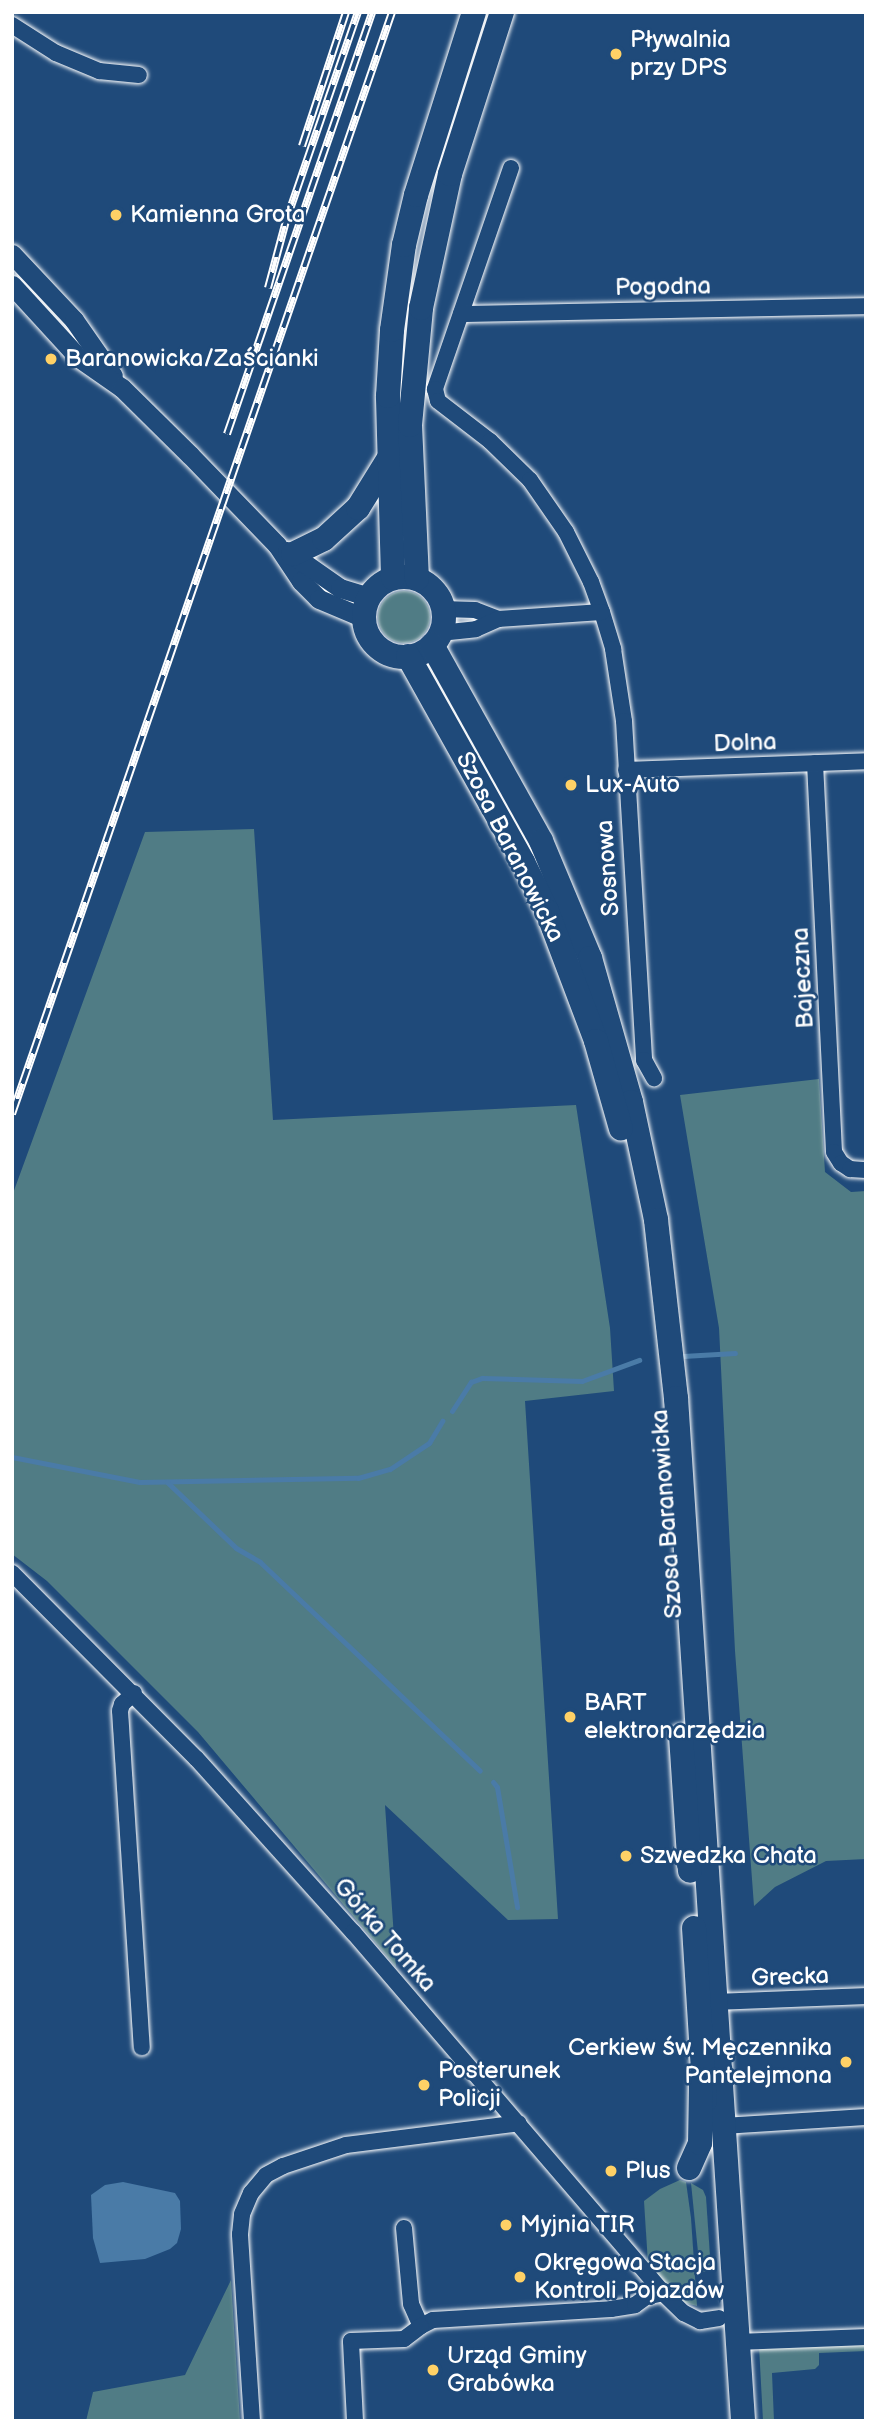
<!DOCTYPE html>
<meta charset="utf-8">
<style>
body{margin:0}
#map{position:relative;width:878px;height:2433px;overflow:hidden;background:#1f4a7a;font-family:"Balsamiq Sans",sans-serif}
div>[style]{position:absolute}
.green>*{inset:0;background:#507c85}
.round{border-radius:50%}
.water>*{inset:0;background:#4a7ba7}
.stream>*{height:5px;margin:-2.5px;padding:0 2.5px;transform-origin:2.5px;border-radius:2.5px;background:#4a7ba7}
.roads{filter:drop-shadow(0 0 2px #fff) drop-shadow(0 0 2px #fff)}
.minor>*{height:16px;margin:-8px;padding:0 8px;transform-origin:8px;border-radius:8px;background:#1f4a7a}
.tertiary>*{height:19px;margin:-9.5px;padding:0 9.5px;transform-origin:9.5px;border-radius:9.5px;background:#1f4a7a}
.primary>*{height:24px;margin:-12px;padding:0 12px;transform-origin:12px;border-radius:12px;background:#1f4a7a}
.primary>.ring{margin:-12px;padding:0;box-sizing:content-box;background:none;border:24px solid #1f4a7a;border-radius:50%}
.rail>*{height:8px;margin-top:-4px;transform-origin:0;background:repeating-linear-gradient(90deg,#1f4a7a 0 16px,#fff 0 32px);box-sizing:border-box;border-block:2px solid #fff}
.dots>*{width:19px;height:19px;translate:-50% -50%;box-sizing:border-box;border:4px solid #1f4a7a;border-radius:50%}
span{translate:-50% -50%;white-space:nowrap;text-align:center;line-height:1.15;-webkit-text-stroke:5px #1f4a7a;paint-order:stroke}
.poi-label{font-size:24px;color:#fff}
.left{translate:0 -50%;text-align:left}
.right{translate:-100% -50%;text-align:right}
.street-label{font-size:24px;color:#fff}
.frame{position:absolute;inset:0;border:14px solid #fff;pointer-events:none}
</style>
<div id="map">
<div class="green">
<i class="round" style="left:378px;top:591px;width:52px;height:52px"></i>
<i style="clip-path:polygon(254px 829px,273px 1120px,576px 1105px,610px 1328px,614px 1391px,525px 1401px,558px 1919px,508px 1920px,385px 1805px,396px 1967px,198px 1732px,47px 1581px,12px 1554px,12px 1196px,145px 832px)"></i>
<i style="clip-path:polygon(819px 1079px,825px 1172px,851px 1192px,866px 1191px,866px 1859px,826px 1861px,775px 1887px,754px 1906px,735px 1651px,719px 1328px,680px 1095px)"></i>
<i style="clip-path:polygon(680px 2180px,686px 2182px,691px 2218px,697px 2306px,685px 2303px,669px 2289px,648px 2264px,644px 2201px,660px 2189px)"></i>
<i style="clip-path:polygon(691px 2183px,703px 2190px,706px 2197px,711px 2271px,700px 2272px)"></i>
<i style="clip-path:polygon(231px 2280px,240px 2421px,86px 2421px,93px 2392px,185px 2375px)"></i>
<i style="clip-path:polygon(866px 2343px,866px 2351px,819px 2353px,819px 2365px,815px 2369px,772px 2373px,774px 2421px,763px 2421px,759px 2346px)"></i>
</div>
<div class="water">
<i style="clip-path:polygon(123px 2182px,175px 2193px,180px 2201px,181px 2229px,177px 2243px,170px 2249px,145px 2259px,100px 2263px,93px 2238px,91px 2195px,105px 2185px)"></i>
</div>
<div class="stream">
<i style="left:683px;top:1356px;width:52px;rotate:-3.3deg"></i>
<i style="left:452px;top:1411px;width:35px;rotate:-57deg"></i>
<i style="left:471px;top:1382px;width:12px;rotate:-20deg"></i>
<i style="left:482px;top:1378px;width:100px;rotate:1.7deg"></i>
<i style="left:582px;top:1381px;width:61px;rotate:-20.2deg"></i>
<i style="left:12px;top:1457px;width:130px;rotate:11.1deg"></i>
<i style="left:140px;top:1482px;width:218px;rotate:-1.1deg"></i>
<i style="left:358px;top:1478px;width:33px;rotate:-16deg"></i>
<i style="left:390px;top:1469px;width:47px;rotate:-33.7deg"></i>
<i style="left:429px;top:1443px;width:26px;rotate:-59deg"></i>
<i style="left:167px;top:1482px;width:95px;rotate:43.7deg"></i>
<i style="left:236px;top:1548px;width:28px;rotate:30deg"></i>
<i style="left:260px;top:1562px;width:303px;rotate:43.5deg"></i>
<i style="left:493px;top:1782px;width:6px;rotate:51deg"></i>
<i style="left:497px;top:1787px;width:122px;rotate:80.5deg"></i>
</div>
<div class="roads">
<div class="minor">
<i style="left:12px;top:25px;width:52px;rotate:32.5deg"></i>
<i style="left:56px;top:53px;width:47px;rotate:22.7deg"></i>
<i style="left:99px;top:71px;width:40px;rotate:5.7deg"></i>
<i style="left:511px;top:168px;width:234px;rotate:109deg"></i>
<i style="left:435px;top:389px;width:12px;rotate:76deg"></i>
<i style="left:438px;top:401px;width:66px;rotate:37.6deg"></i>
<i style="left:490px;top:441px;width:56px;rotate:44.3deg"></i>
<i style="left:530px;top:480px;width:63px;rotate:55.3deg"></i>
<i style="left:566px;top:532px;width:56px;rotate:63.4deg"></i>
<i style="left:591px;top:582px;width:32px;rotate:70deg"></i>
<i style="left:602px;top:612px;width:39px;rotate:73deg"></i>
<i style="left:613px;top:649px;width:73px;rotate:81.3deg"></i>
<i style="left:624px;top:721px;width:340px;rotate:86.6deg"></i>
<i style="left:644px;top:1060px;width:21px;rotate:61deg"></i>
<i style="left:461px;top:314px;width:405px;rotate:-1.1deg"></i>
<i style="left:443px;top:609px;width:32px;rotate:2deg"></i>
<i style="left:475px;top:610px;width:25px;rotate:21deg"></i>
<i style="left:498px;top:619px;width:104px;rotate:-3.9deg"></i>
<i style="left:440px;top:633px;width:36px;rotate:-6deg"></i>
<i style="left:476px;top:629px;width:24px;rotate:-24deg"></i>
<i style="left:815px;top:763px;width:389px;rotate:87.2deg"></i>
<i style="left:834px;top:1152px;width:13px;rotate:58deg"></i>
<i style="left:841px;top:1163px;width:11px;rotate:34deg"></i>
<i style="left:850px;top:1169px;width:16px;rotate:4deg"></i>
<i style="left:626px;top:770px;width:240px;rotate:-2.1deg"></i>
<i style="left:12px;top:1573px;width:262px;rotate:45.2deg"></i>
<i style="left:197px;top:1759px;width:233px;rotate:48deg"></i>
<i style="left:353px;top:1932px;width:476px;rotate:49.3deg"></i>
<i style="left:663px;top:2293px;width:29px;rotate:44deg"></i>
<i style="left:684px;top:2313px;width:18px;rotate:27deg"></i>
<i style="left:700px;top:2321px;width:19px;rotate:-9deg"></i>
<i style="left:134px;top:1693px;width:16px;rotate:137deg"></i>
<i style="left:122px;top:1704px;width:7px;rotate:106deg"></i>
<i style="left:120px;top:1711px;width:337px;rotate:86.3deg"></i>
<i style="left:716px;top:2002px;width:150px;rotate:-2.3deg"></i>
<i style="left:723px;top:2126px;width:143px;rotate:-3.6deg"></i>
<i style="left:404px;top:2228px;width:76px;rotate:84.7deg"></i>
<i style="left:411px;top:2304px;width:24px;rotate:66deg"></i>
<i style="left:421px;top:2326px;width:13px;rotate:-27deg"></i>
<i style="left:433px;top:2320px;width:178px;rotate:-3.5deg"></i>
<i style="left:611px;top:2309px;width:24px;rotate:-9deg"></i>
<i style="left:635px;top:2305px;width:14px;rotate:-36deg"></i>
<i style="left:646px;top:2297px;width:17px;rotate:-13deg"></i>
<i style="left:738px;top:2342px;width:128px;rotate:-2.2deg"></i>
<i style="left:252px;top:2421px;width:187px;rotate:-93.7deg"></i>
<i style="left:240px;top:2234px;width:20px;rotate:-84deg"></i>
<i style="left:242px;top:2214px;width:23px;rotate:-67deg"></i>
<i style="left:251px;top:2193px;width:23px;rotate:-50deg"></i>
<i style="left:266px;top:2175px;width:19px;rotate:-28deg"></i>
<i style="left:283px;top:2166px;width:66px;rotate:-18.4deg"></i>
<i style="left:346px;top:2145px;width:174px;rotate:-7.2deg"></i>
<i style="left:355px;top:2421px;width:80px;rotate:-92.9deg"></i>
<i style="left:351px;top:2341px;width:53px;rotate:-2.2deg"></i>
<i style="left:404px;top:2339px;width:21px;rotate:-37deg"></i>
</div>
<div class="tertiary">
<i style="left:12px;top:254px;width:91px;rotate:46.8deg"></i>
<i style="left:74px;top:320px;width:68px;rotate:55.1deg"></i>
<i style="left:12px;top:285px;width:99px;rotate:47.5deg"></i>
<i style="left:79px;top:358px;width:52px;rotate:34.9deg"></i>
<i style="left:122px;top:388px;width:95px;rotate:44.6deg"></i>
<i style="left:190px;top:455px;width:125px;rotate:46deg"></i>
<i style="left:277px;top:545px;width:43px;rotate:56.3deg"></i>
<i style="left:301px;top:581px;width:25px;rotate:45deg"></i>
<i style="left:319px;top:599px;width:49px;rotate:22.9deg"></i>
<i style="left:287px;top:551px;width:65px;rotate:34.9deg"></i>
<i style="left:340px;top:588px;width:30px;rotate:17deg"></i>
</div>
<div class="primary">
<i style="left:293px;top:554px;width:34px;rotate:-26deg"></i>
<i style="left:324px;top:539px;width:46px;rotate:-42.4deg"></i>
<i style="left:358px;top:508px;width:59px;rotate:-58.2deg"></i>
<i class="ring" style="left:364px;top:577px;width:56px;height:56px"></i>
<i style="left:393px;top:578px;width:182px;rotate:-91.6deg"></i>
<i style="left:388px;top:396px;width:66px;rotate:-86.5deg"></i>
<i style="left:392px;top:330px;width:86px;rotate:-82deg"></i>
<i style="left:404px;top:245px;width:51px;rotate:-76.5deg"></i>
<i style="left:416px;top:195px;width:192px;rotate:-72.4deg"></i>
<i style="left:417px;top:579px;width:154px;rotate:-92.6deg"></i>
<i style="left:410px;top:425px;width:118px;rotate:-84.6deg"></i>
<i style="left:421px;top:308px;width:137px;rotate:-77.8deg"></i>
<i style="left:450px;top:174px;width:170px;rotate:-72.2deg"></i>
<i style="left:432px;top:645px;width:224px;rotate:60.9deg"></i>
<i style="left:541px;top:841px;width:127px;rotate:67.3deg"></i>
<i style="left:590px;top:958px;width:150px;rotate:74.1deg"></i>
<i style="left:631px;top:1102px;width:121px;rotate:78deg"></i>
<i style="left:656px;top:1220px;width:179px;rotate:83.6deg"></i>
<i style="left:676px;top:1398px;width:1025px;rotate:86.25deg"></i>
<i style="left:408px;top:656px;width:236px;rotate:60.8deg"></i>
<i style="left:523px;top:862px;width:55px;rotate:63.9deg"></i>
<i style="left:547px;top:911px;width:139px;rotate:69.3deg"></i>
<i style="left:596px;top:1041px;width:91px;rotate:74.1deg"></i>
<i style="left:681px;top:1736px;width:135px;rotate:86.2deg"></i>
<i style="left:694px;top:1928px;width:173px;rotate:86.4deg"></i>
<i style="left:689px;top:2168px;width:27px;rotate:-66deg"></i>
<i style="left:700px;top:2143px;width:59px;rotate:-89deg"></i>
</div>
</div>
<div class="rail">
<i style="left:302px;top:146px;width:141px;rotate:-71.8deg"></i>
<i style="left:268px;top:288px;width:69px;rotate:-75deg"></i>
<i style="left:286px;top:221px;width:221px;rotate:-71deg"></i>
<i style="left:227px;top:434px;width:446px;rotate:-71deg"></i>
<i style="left:12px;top:1114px;width:1166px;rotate:-70.97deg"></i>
</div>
<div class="dots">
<i style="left:616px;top:54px;background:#ffd166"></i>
<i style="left:116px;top:215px;background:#ffd166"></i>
<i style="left:51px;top:359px;background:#ffd166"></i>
<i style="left:571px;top:785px;background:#ffd166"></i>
<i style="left:570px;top:1717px;background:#ffd166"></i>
<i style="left:626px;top:1856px;background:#ffd166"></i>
<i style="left:846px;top:2062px;background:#ffd166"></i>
<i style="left:424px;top:2085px;background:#ffd166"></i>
<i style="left:611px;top:2171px;background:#ffd166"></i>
<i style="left:506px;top:2225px;background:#ffd166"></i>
<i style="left:520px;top:2277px;background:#ffd166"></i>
<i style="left:433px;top:2370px;background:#ffd166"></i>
</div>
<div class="poi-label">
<span class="left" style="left:630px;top:54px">Pływalnia<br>przy DPS</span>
<span class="left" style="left:130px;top:215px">Kamienna Grota</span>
<span class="left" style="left:65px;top:359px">Baranowicka/Zaścianki</span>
<span class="left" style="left:585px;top:785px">Lux-Auto</span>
<span class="left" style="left:584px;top:1717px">BART<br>elektronarzędzia</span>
<span class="left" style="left:640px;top:1856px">Szwedzka Chata</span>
<span class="right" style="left:832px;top:2062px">Cerkiew św. Męczennika<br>Pantelejmona</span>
<span class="left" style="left:438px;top:2085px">Posterunek<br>Policji</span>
<span class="left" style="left:625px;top:2171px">Plus</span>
<span class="left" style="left:520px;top:2225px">Myjnia TIR</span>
<span class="left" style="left:534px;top:2277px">Okręgowa Stacja<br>Kontroli Pojazdów</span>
<span class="left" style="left:447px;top:2370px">Urząd Gminy<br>Grabówka</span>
</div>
<div class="street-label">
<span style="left:663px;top:287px;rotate:-1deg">Pogodna</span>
<span style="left:745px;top:743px;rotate:-2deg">Dolna</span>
<span style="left:510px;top:847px;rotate:63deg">Szosa Baranowicka</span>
<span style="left:608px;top:868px;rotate:-94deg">Sosnowa</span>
<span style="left:803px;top:978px;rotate:-93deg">Bajeczna</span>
<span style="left:667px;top:1514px;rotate:-94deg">Szosa Baranowicka</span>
<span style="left:385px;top:1935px;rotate:49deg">Górka Tomka</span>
<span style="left:790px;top:1977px;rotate:-2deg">Grecka</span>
</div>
<div class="frame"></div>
</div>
